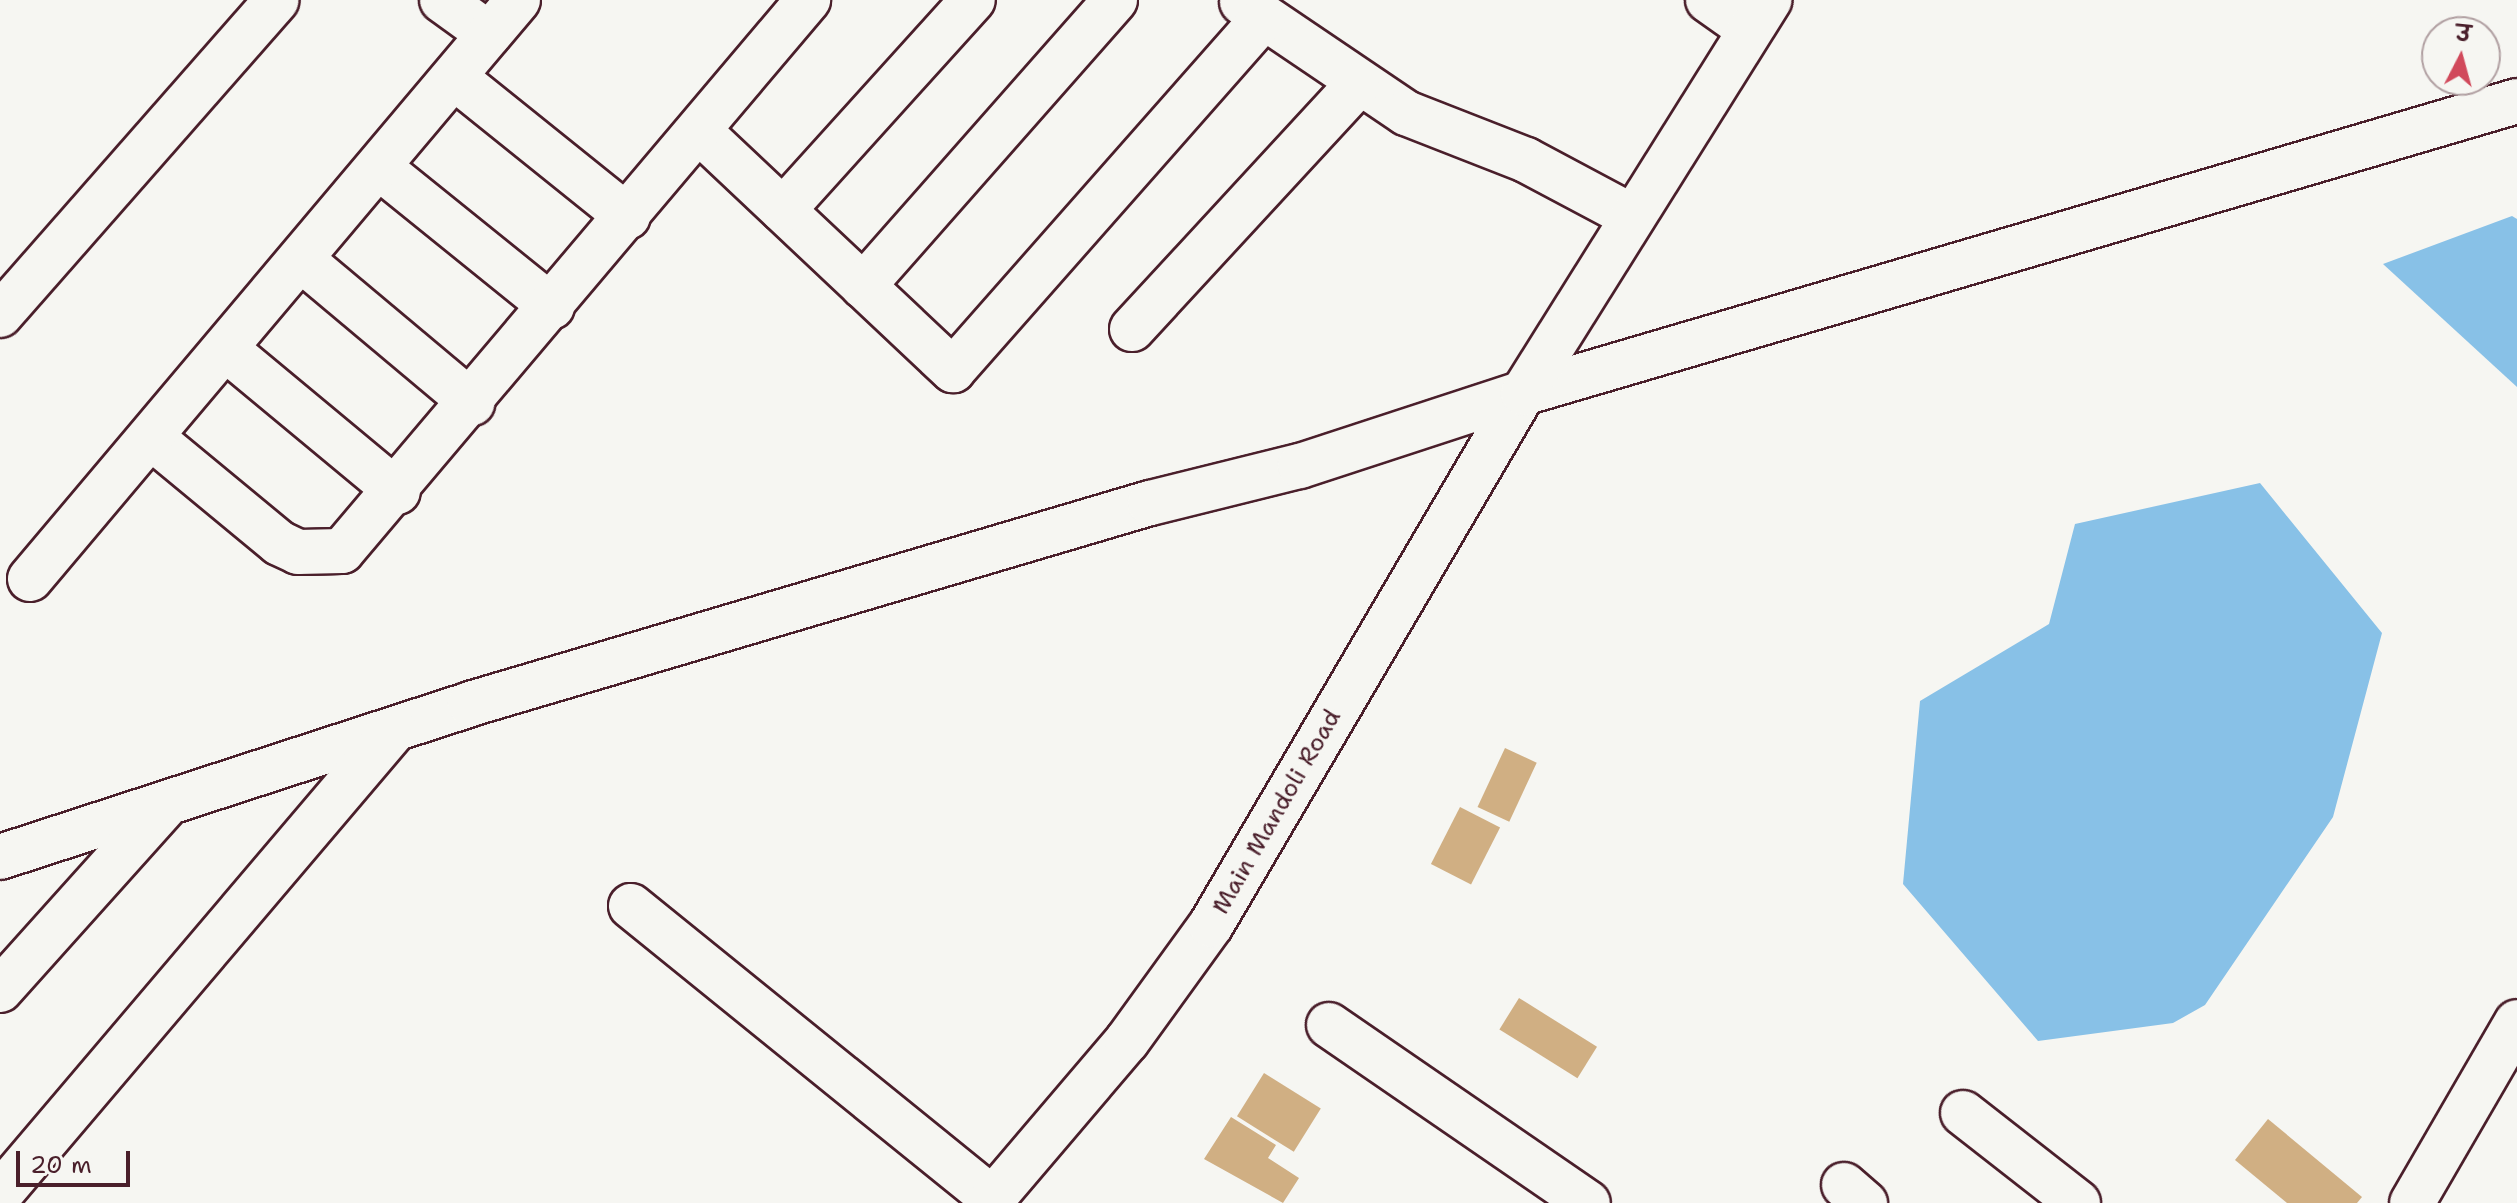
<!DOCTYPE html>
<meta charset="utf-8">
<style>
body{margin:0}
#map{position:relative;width:2517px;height:1203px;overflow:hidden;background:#f6f6f2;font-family:"Shantell Sans","Playpen Sans Deva",sans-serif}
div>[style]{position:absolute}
.water>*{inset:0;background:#88c1e7}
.building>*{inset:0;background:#d0af83;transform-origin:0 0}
.roads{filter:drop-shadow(2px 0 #4a1f2b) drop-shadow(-2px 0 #4a1f2b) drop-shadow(0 2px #4a1f2b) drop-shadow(0 -2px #4a1f2b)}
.street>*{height:44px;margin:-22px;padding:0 22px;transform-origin:22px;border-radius:22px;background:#f6f6f2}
.secondary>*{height:44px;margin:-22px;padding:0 22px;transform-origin:22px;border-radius:22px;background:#f6f6f2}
span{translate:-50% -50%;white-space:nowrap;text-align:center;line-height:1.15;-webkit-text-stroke:8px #f6f6f2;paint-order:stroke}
.street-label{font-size:24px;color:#4a1f2b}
.north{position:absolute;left:2421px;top:16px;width:80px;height:80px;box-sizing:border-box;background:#f6f6f2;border:2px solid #b1a0a2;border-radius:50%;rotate:6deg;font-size:22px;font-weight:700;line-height:32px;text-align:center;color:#4a1f2b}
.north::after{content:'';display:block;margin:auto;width:28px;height:36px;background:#d1495b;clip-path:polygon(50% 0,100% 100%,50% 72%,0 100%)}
.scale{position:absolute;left:16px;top:1151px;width:114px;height:36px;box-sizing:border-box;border:4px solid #4a1f2b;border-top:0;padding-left:10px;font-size:24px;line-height:28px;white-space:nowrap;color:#4a1f2b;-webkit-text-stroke:6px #f6f6f2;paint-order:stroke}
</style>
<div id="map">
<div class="water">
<i style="clip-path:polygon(2512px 216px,2517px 219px,2517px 387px,2383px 264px)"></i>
<i style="clip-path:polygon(2260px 483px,2382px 633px,2333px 817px,2205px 1005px,2173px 1023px,2038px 1041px,1903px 884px,1920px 701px,2049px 624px,2075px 524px)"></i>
</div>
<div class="building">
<i style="left:1505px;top:748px;width:35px;height:65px;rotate:25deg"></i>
<i style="left:1460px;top:807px;width:45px;height:64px;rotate:27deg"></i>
<i style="left:1519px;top:998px;width:92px;height:37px;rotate:32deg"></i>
<i style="left:1264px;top:1073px;width:67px;height:51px;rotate:32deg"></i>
<i style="clip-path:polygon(1231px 1117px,1276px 1145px,1268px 1158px,1299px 1178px,1283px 1203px,1204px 1159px)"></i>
<i style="clip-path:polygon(2268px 1119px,2362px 1197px,2357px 1203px,2287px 1203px,2235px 1160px)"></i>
</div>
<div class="roads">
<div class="street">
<i style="left:442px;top:0;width:58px;rotate:35.9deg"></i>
<i style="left:1708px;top:0;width:50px;rotate:35.3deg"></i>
<i style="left:1242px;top:2px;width:198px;rotate:34.1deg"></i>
<i style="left:1406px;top:113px;width:129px;rotate:21.4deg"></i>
<i style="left:1526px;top:160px;width:121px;rotate:28deg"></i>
<i style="left:454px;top:77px;width:223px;rotate:38.8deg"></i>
<i style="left:699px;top:131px;width:349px;rotate:43.3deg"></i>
<i style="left:953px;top:370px;width:468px;rotate:-48.6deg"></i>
<i style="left:380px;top:168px;width:221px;rotate:38.9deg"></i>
<i style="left:783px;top:210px;width:283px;rotate:-47.9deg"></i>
<i style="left:303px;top:261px;width:221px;rotate:40deg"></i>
<i style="left:863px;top:286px;width:381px;rotate:-48.6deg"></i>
<i style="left:0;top:315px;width:419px;rotate:-48.7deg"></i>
<i style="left:1132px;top:329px;width:332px;rotate:-47.3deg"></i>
<i style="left:227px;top:350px;width:222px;rotate:39.7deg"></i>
<i style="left:151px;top:437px;width:166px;rotate:39.6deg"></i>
<i style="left:279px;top:543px;width:21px;rotate:25deg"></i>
<i style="left:298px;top:552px;width:44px;rotate:-1.3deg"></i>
<i style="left:342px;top:551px;width:722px;rotate:-49.78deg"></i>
<i style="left:30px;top:579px;width:757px;rotate:-49.87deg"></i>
<i style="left:0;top:857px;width:494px;rotate:-18deg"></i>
<i style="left:470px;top:704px;width:709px;rotate:-16.47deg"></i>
<i style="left:1150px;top:503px;width:154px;rotate:-13.9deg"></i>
<i style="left:1300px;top:466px;width:235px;rotate:-18.1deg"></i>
<i style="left:631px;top:906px;width:466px;rotate:39deg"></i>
<i style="left:0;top:990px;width:246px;rotate:-48.1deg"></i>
<i style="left:1329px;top:1025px;width:314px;rotate:34.5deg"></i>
<i style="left:1963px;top:1113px;width:146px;rotate:38deg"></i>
<i style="left:1844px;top:1185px;width:28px;rotate:41deg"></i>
<i style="left:0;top:1194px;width:609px;rotate:-49.66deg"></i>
<i style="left:2412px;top:1203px;width:209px;rotate:-59.9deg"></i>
</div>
<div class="secondary">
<i style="left:1523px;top:393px;width:1036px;rotate:-16.37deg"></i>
<i style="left:989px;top:1203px;width:213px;rotate:-49.6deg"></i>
<i style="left:1127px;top:1041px;width:143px;rotate:-54.1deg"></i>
<i style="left:1211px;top:925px;width:617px;rotate:-59.61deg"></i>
<i style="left:1523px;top:393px;width:464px;rotate:-57.9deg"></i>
</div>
</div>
<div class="street-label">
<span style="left:1277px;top:812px;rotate:-60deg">Main Mandoli Road</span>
</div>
<div class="north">उ</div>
<div class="scale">20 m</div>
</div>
